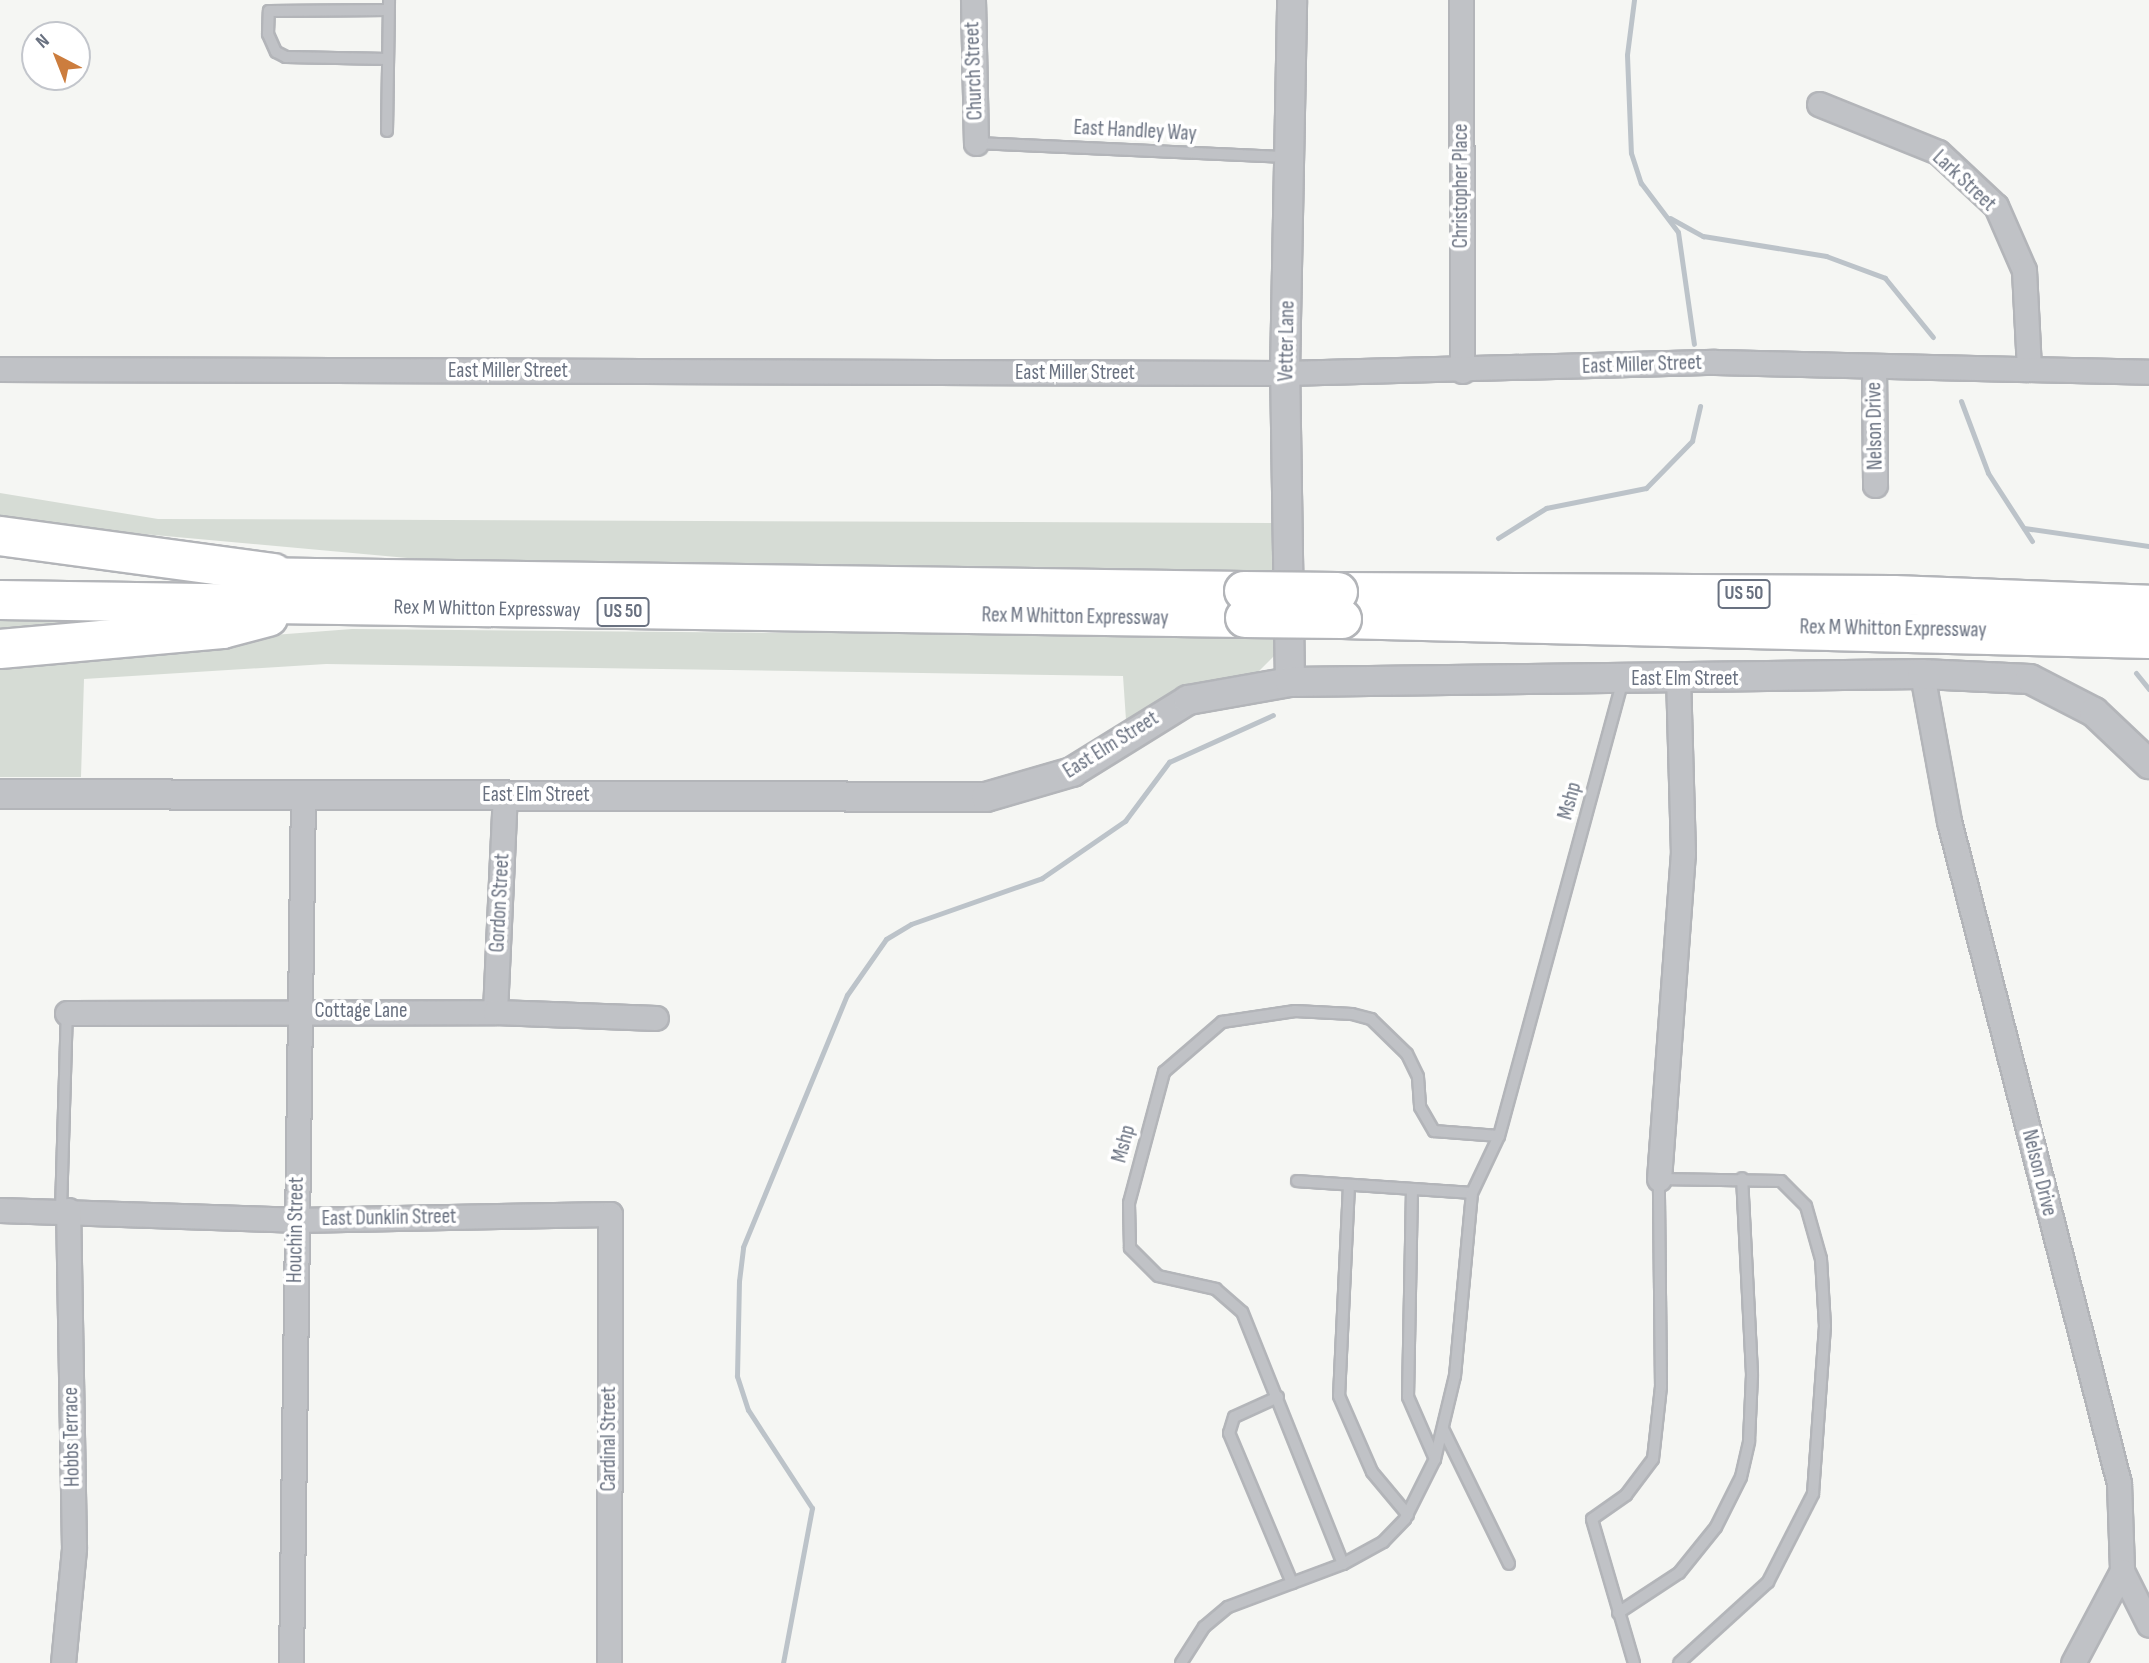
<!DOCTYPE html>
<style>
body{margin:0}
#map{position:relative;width:2149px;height:1663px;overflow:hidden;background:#f5f6f3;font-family:"Sofia Sans Condensed",sans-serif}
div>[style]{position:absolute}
.green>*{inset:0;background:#d6dcd5}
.stream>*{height:5px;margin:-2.5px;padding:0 2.5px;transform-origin:2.5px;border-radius:2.5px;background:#bcc3c9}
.roads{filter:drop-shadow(2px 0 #b3b5b9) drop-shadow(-2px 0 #b3b5b9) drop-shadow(0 2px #b3b5b9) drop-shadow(0 -2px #b3b5b9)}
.service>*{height:10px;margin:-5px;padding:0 5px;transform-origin:5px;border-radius:5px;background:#c0c2c6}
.minor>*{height:23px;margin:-11.5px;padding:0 11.5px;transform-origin:11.5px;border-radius:11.5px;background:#c0c2c6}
.tertiary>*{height:28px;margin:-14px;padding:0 14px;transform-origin:14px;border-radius:14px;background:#c0c2c6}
.motorway>*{height:38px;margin:-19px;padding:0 19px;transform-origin:19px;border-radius:19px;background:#fff}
.bridges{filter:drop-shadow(2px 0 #b3b5b9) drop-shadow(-2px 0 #b3b5b9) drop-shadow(0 2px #b3b5b9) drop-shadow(0 -2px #b3b5b9)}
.motorway-bridge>*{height:38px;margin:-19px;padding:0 19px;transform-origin:19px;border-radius:19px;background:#fff}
span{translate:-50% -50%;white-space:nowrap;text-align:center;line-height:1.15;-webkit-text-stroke:7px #fff;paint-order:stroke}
.shield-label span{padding:2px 5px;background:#fff;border:2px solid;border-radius:5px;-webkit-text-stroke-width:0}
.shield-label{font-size:19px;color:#697180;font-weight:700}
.street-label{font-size:21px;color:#697180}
.north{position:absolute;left:21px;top:21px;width:70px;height:70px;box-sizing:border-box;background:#fff;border:2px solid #c3c6cc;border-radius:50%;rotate:318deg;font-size:19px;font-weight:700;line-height:28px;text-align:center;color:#697180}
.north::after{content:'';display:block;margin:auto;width:24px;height:32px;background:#cc7d3e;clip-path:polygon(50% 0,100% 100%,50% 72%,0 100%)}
</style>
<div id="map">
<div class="green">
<i style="clip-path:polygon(0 493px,158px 519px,1277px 523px,1276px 576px,473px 564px,0 521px)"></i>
<i style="clip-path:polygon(0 615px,160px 616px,0 639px)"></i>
<i style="clip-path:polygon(928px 628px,1276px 632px,1275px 655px,1257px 673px,1188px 684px,1126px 720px,1123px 676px,326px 664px,84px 679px,81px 777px,0 777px,0 656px,352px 629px,788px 633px)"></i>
</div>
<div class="stream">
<i style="left:1634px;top:0;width:55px;rotate:97.3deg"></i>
<i style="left:1627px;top:55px;width:98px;rotate:87.7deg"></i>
<i style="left:1631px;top:153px;width:32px;rotate:72deg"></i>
<i style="left:1641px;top:183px;width:61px;rotate:52.9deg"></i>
<i style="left:1678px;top:232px;width:113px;rotate:81.9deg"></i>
<i style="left:1670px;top:218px;width:38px;rotate:29deg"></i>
<i style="left:1703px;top:236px;width:125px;rotate:9.2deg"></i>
<i style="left:1826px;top:256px;width:63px;rotate:20.4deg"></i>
<i style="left:1885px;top:278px;width:76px;rotate:50.9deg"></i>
<i style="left:1961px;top:401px;width:77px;rotate:69.4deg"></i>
<i style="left:1988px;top:473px;width:81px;rotate:57.1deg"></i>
<i style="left:2024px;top:528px;width:126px;rotate:8.2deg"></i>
<i style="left:1498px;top:538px;width:57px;rotate:-32deg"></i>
<i style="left:1546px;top:508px;width:102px;rotate:-11.3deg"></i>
<i style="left:1646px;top:488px;width:66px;rotate:-45.6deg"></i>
<i style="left:1692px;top:441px;width:36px;rotate:-77deg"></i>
<i style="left:2136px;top:673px;width:21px;rotate:51deg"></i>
<i style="left:783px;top:1663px;width:158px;rotate:-79.4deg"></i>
<i style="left:812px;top:1508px;width:117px;rotate:-123.1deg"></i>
<i style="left:748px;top:1410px;width:36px;rotate:-108deg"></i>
<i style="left:737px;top:1376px;width:95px;rotate:-88.8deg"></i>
<i style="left:739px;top:1281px;width:34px;rotate:-83deg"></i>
<i style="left:743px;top:1247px;width:273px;rotate:-67.6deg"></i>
<i style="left:847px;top:995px;width:68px;rotate:-55.1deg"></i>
<i style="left:886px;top:939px;width:29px;rotate:-31deg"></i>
<i style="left:911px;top:924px;width:139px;rotate:-19.3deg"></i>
<i style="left:1042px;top:878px;width:101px;rotate:-34.5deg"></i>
<i style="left:1125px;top:821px;width:74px;rotate:-53.3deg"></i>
<i style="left:1169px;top:762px;width:114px;rotate:-24.3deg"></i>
</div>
<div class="roads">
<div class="service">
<i style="left:388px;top:59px;width:102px;rotate:-178.9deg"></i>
<i style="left:286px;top:57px;width:11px;rotate:-153deg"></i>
<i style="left:276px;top:52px;width:20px;rotate:-114deg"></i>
<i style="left:268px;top:34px;width:23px;rotate:-88deg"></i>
<i style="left:269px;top:11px;width:119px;rotate:-0.5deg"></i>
<i style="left:387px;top:131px;width:131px;rotate:-89.1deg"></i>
<i style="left:976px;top:143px;width:312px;rotate:2.6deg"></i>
<i style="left:1297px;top:1181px;width:175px;rotate:3.9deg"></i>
<i style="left:1349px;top:1185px;width:211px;rotate:92.7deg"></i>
<i style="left:1339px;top:1396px;width:83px;rotate:66.5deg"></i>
<i style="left:1372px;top:1472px;width:56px;rotate:50.1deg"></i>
<i style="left:1412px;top:1189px;width:208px;rotate:91.1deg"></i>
<i style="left:1408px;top:1397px;width:68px;rotate:66.5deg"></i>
<i style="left:61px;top:1210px;width:197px;rotate:-88.3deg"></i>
<i style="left:1278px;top:1397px;width:48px;rotate:155.6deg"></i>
<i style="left:1234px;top:1417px;width:17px;rotate:107deg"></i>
<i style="left:1229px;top:1433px;width:163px;rotate:67.2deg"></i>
<i style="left:1443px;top:1429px;width:150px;rotate:63.9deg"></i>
<i style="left:1343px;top:1564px;width:46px;rotate:-28.8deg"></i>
<i style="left:1383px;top:1542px;width:32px;rotate:-46deg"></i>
<i style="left:1405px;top:1519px;width:67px;rotate:-63.4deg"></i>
<i style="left:1435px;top:1459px;width:85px;rotate:-76.5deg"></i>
<i style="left:1455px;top:1376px;width:184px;rotate:-84.7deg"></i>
<i style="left:1472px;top:1193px;width:63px;rotate:-64.7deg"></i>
<i style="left:1499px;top:1136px;width:473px;rotate:-74.8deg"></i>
<i style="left:1618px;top:1613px;width:73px;rotate:-33.3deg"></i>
<i style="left:1679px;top:1573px;width:59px;rotate:-51.2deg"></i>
<i style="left:1716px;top:1527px;width:56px;rotate:-63.4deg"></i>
<i style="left:1741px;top:1477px;width:37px;rotate:-77deg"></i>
<i style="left:1749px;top:1441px;width:67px;rotate:-87.4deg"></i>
<i style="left:1752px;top:1374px;width:196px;rotate:-92.9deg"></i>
<i style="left:1181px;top:1663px;width:43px;rotate:-57.4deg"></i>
<i style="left:1204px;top:1627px;width:31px;rotate:-40deg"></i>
<i style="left:1228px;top:1607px;width:123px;rotate:-20.5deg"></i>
<i style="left:1343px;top:1564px;width:271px;rotate:-111.8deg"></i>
<i style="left:1242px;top:1312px;width:35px;rotate:-139deg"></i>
<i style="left:1216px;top:1289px;width:59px;rotate:-167.4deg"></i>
<i style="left:1158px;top:1276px;width:40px;rotate:-135deg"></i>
<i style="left:1130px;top:1248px;width:45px;rotate:-91.3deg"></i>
<i style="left:1129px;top:1203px;width:136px;rotate:-75deg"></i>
<i style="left:1164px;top:1072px;width:77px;rotate:-40.8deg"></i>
<i style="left:1222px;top:1022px;width:74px;rotate:-8.6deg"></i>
<i style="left:1295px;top:1011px;width:57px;rotate:3deg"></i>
<i style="left:1352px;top:1014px;width:20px;rotate:15deg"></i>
<i style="left:1371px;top:1019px;width:50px;rotate:44.2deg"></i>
<i style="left:1407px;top:1054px;width:25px;rotate:64deg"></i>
<i style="left:1418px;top:1077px;width:30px;rotate:86deg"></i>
<i style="left:1420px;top:1107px;width:28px;rotate:60deg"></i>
<i style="left:1434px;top:1131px;width:65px;rotate:4.4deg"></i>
<i style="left:1634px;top:1663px;width:150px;rotate:-106.3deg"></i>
<i style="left:1592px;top:1519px;width:42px;rotate:-35.2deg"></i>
<i style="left:1626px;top:1495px;width:45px;rotate:-53.1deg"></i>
<i style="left:1653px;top:1459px;width:72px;rotate:-83.7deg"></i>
<i style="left:1661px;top:1387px;width:208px;rotate:-90.6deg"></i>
<i style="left:1659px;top:1179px;width:122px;rotate:0.9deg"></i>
<i style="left:1781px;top:1181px;width:35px;rotate:45deg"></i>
<i style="left:1806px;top:1206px;width:55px;rotate:74.2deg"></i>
<i style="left:1821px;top:1259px;width:67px;rotate:86.6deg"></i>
<i style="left:1825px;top:1326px;width:168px;rotate:94.1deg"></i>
<i style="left:1813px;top:1494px;width:99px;rotate:117.1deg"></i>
<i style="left:1768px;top:1582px;width:120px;rotate:137.7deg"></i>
</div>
<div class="minor">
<i style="left:973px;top:0;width:143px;rotate:88.8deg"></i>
<i style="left:1461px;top:0;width:371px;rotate:89.8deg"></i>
<i style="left:1819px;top:104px;width:128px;rotate:22deg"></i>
<i style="left:1938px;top:152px;width:79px;rotate:43deg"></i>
<i style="left:1996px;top:206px;width:70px;rotate:66.4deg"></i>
<i style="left:2024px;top:270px;width:99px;rotate:87.1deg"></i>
<i style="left:1874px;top:366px;width:119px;rotate:89.5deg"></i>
<i style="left:0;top:369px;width:1285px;rotate:0.18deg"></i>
<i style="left:1285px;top:373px;width:430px;rotate:-1.5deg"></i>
<i style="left:1715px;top:362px;width:434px;rotate:1.3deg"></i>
<i style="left:1922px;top:674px;width:149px;rotate:79.6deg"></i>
<i style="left:1949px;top:821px;width:683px;rotate:75.6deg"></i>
<i style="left:2119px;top:1483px;width:88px;rotate:88deg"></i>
<i style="left:2122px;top:1571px;width:104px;rotate:118deg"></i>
<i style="left:495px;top:1012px;width:218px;rotate:-87.4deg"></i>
<i style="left:67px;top:1013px;width:428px;rotate:-0.1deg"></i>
<i style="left:495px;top:1012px;width:161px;rotate:2.1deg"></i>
<i style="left:1659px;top:1179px;width:326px;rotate:-85.8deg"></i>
<i style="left:1683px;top:854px;width:174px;rotate:-91.6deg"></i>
<i style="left:0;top:1210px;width:295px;rotate:1.9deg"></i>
<i style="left:295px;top:1220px;width:315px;rotate:-1.1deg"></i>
<i style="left:610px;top:1214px;width:449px;rotate:90.1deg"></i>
<i style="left:2122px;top:1571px;width:60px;rotate:63.4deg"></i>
<i style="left:63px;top:1663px;width:116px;rotate:-84.5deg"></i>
<i style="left:74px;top:1548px;width:338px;rotate:-91deg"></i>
<i style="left:291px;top:1663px;width:867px;rotate:-89.21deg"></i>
</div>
<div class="tertiary">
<i style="left:1290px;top:682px;width:309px;rotate:-90.9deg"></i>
<i style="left:1285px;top:373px;width:373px;rotate:-88.9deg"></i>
<i style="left:0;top:794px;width:986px;rotate:0.17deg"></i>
<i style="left:986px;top:797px;width:90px;rotate:-16.2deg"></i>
<i style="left:1072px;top:772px;width:137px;rotate:-31.8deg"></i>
<i style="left:1188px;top:700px;width:104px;rotate:-10deg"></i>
<i style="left:1290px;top:682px;width:632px;rotate:-0.73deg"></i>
<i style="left:1922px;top:674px;width:108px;rotate:2.7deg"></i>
<i style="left:2030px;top:679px;width:72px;rotate:27.3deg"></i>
<i style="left:2094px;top:712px;width:76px;rotate:43.4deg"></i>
</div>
<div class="motorway">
<i style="left:0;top:536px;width:276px;rotate:7.7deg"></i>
<i style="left:245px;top:577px;width:999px;rotate:0.8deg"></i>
<i style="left:1338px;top:592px;width:556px;rotate:0.31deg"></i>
<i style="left:1894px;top:595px;width:255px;rotate:2.2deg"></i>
<i style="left:0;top:600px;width:1245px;rotate:0.83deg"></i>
<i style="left:1342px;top:619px;width:807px;rotate:1.42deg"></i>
<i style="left:0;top:649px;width:223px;rotate:-5.1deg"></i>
<i style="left:222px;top:629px;width:48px;rotate:-14.6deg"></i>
</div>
</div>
<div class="bridges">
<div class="motorway-bridge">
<i style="left:1244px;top:591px;width:94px;rotate:0.6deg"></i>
<i style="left:1245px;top:618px;width:97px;rotate:0.6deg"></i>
</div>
</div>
<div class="shield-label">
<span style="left:1744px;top:594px">US 50</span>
<span style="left:623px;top:612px">US 50</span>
</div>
<div class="street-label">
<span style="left:974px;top:71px;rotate:-92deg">Church Street</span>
<span style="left:1135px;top:131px;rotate:3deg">East Handley Way</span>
<span style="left:1964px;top:181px;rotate:43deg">Lark Street</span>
<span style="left:1461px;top:186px;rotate:-90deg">Christopher Place</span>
<span style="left:1287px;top:341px;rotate:-89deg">Vetter Lane</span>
<span style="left:1642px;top:365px;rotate:-2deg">East Miller Street</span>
<span style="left:508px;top:371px">East Miller Street</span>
<span style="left:1075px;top:373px">East Miller Street</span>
<span style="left:1875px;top:426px;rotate:-91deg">Nelson Drive</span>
<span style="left:487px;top:609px;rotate:1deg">Rex M Whitton Expressway</span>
<span style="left:1075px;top:617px;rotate:1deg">Rex M Whitton Expressway</span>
<span style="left:1893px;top:629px;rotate:1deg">Rex M Whitton Expressway</span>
<span style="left:1685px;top:679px">East Elm Street</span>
<span style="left:1111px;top:745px;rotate:-32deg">East Elm Street</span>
<span style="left:536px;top:795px">East Elm Street</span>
<span style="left:1570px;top:801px;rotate:-75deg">Mshp</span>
<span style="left:500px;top:903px;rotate:-87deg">Gordon Street</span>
<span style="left:361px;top:1011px">Cottage Lane</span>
<span style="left:1124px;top:1144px;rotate:-75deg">Mshp</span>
<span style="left:2039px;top:1173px;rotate:76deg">Nelson Drive</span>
<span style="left:389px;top:1218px;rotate:-1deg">East Dunklin Street</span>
<span style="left:296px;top:1230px;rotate:-89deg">Houchin Street</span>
<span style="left:72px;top:1437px;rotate:-91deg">Hobbs Terrace</span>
<span style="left:609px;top:1439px;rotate:-90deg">Cardinal Street</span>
</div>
<div class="north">N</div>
</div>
